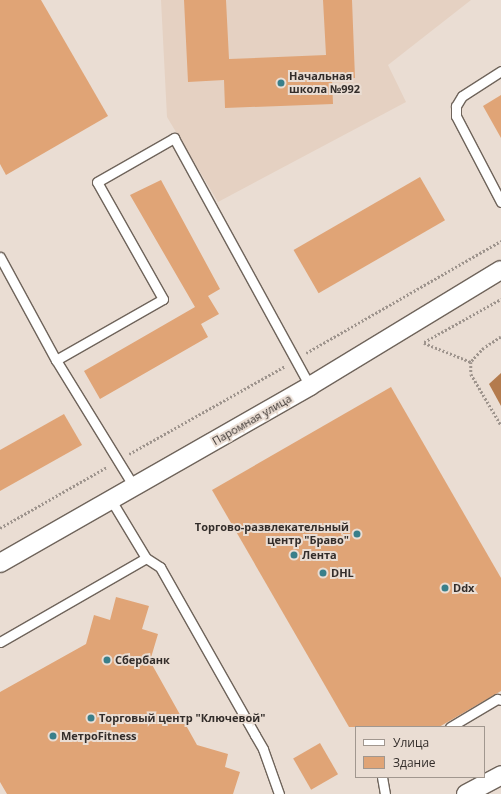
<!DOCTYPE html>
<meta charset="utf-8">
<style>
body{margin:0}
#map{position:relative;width:501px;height:794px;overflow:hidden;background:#eaddd3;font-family:"Open Sans",sans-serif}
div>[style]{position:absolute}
.built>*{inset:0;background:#e5d1c2}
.water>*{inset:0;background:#b47b4d}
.building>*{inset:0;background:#e0a476;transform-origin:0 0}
.path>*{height:2.5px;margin-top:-1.25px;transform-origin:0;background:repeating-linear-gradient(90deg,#9e948d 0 2px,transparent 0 4px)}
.roads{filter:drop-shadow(1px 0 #6f645b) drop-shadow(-1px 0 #6f645b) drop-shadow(0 1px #6f645b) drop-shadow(0 -1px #6f645b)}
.lane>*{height:9px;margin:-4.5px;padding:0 4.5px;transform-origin:4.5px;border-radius:4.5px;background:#fff}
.street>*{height:18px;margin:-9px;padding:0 9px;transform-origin:9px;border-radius:9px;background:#fff}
.dots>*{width:11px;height:11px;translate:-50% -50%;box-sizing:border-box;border:2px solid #eaddd3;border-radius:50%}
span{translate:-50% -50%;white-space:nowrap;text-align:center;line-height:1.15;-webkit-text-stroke:4px #eaddd3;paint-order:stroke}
.poi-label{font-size:11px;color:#332d2a;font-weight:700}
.left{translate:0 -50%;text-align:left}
.right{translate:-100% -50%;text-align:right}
.street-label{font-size:11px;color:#332d2a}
.legend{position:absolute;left:355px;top:726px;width:130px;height:52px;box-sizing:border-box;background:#eaddd3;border:1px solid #a1978f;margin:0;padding:5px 7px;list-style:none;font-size:12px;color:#332d2a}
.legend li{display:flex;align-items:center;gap:8px;height:20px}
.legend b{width:20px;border:1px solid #a1978f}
</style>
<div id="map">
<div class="built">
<i style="clip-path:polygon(161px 0,471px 0,388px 65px,406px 102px,218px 202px,167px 117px)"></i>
</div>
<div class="water">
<i style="clip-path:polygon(501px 373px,501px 406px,489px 384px)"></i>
</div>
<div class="building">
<i style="clip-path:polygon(0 0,41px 0,108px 116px,6px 175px,0 164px)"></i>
<i style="clip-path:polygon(184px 0,226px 0,229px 59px,326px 55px,323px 0,352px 0,355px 78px,332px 79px,333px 104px,225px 108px,224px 80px,188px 82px)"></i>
<i style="clip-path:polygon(501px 95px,501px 138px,483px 106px)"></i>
<i style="left:420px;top:177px;width:50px;height:146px;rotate:60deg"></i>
<i style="clip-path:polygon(161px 180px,220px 289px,208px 296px,219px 314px,201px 324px,208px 337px,100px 399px,84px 371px,195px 307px,130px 195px)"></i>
<i style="clip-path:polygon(391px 387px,501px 578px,501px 691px,439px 727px,349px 727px,212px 490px)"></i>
<i style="clip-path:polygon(64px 414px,82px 445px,0 491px,0 450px)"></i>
<i style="clip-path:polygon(116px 597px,149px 606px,142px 629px,158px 634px,150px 661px,197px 745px,228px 754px,225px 767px,240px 772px,233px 794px,7px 794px,0 782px,0 692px,86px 644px,94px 615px,110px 620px)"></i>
<i style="left:320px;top:743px;width:36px;height:31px;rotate:60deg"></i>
</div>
<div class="path">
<i style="left:501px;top:337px;width:20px;rotate:147deg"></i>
<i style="left:484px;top:348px;width:19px;rotate:133deg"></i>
<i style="left:471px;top:362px;width:12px;rotate:90deg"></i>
<i style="left:471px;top:374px;width:59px;rotate:59.5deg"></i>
<i style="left:424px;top:342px;width:88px;rotate:-29.2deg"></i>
<i style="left:424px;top:343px;width:51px;rotate:22deg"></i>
<i style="left:306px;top:353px;width:225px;rotate:-29.9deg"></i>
<i style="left:129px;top:454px;width:179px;rotate:-29.4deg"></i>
<i style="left:0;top:528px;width:123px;rotate:-29.7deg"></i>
</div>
<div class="roads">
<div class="lane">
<i style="left:501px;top:71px;width:46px;rotate:147.3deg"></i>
<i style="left:462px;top:96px;width:12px;rotate:121deg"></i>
<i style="left:456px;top:106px;width:10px;rotate:90deg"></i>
<i style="left:456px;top:116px;width:97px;rotate:62.4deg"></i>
<i style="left:0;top:257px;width:117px;rotate:61.5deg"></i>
<i style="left:56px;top:360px;width:149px;rotate:58.4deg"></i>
<i style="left:56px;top:360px;width:123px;rotate:-29.7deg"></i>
<i style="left:163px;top:299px;width:134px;rotate:-119.4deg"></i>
<i style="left:97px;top:182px;width:89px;rotate:-29.7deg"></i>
<i style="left:174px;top:138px;width:283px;rotate:61.3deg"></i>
<i style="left:111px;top:500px;width:68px;rotate:58.9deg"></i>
<i style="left:0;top:642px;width:168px;rotate:-29.9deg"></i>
<i style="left:146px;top:558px;width:17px;rotate:33deg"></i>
<i style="left:160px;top:567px;width:193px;rotate:60.5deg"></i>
<i style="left:255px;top:735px;width:16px;rotate:60deg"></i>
<i style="left:263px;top:749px;width:48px;rotate:70.4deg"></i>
<i style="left:450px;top:727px;width:55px;rotate:-30.8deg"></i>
<i style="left:497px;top:699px;width:4px;rotate:14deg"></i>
<i style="left:382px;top:777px;width:17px;rotate:80deg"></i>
</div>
<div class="street">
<i style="left:0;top:563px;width:357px;rotate:-29.7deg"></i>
<i style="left:310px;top:386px;width:223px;rotate:-31.3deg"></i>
<i style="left:466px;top:794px;width:40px;rotate:-28deg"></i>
</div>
</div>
<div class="dots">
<i style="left:281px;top:83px;background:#397f8a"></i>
<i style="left:357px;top:534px;background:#397f8a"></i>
<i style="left:294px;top:555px;background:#397f8a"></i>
<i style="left:323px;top:573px;background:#397f8a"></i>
<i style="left:445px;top:588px;background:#397f8a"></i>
<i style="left:107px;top:660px;background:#397f8a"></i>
<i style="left:91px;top:718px;background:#397f8a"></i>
<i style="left:53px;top:736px;background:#397f8a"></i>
</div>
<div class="poi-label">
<span class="left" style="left:289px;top:83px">Начальная<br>школа №992</span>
<span class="right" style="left:349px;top:534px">Торгово-развлекательный<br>центр "Браво"</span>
<span class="left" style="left:302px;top:555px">Лента</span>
<span class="left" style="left:331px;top:573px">DHL</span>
<span class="left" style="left:453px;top:588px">Ddx</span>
<span class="left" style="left:115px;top:660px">Сбербанк</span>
<span class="left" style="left:99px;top:718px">Торговый центр "Ключевой"</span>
<span class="left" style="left:61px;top:736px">МетроFitness</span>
</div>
<div class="street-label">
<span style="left:252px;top:420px;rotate:-30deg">Паромная улица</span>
</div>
<ul class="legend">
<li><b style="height:5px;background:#fff"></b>Улица</li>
<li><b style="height:11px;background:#e0a476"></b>Здание</li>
</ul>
</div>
